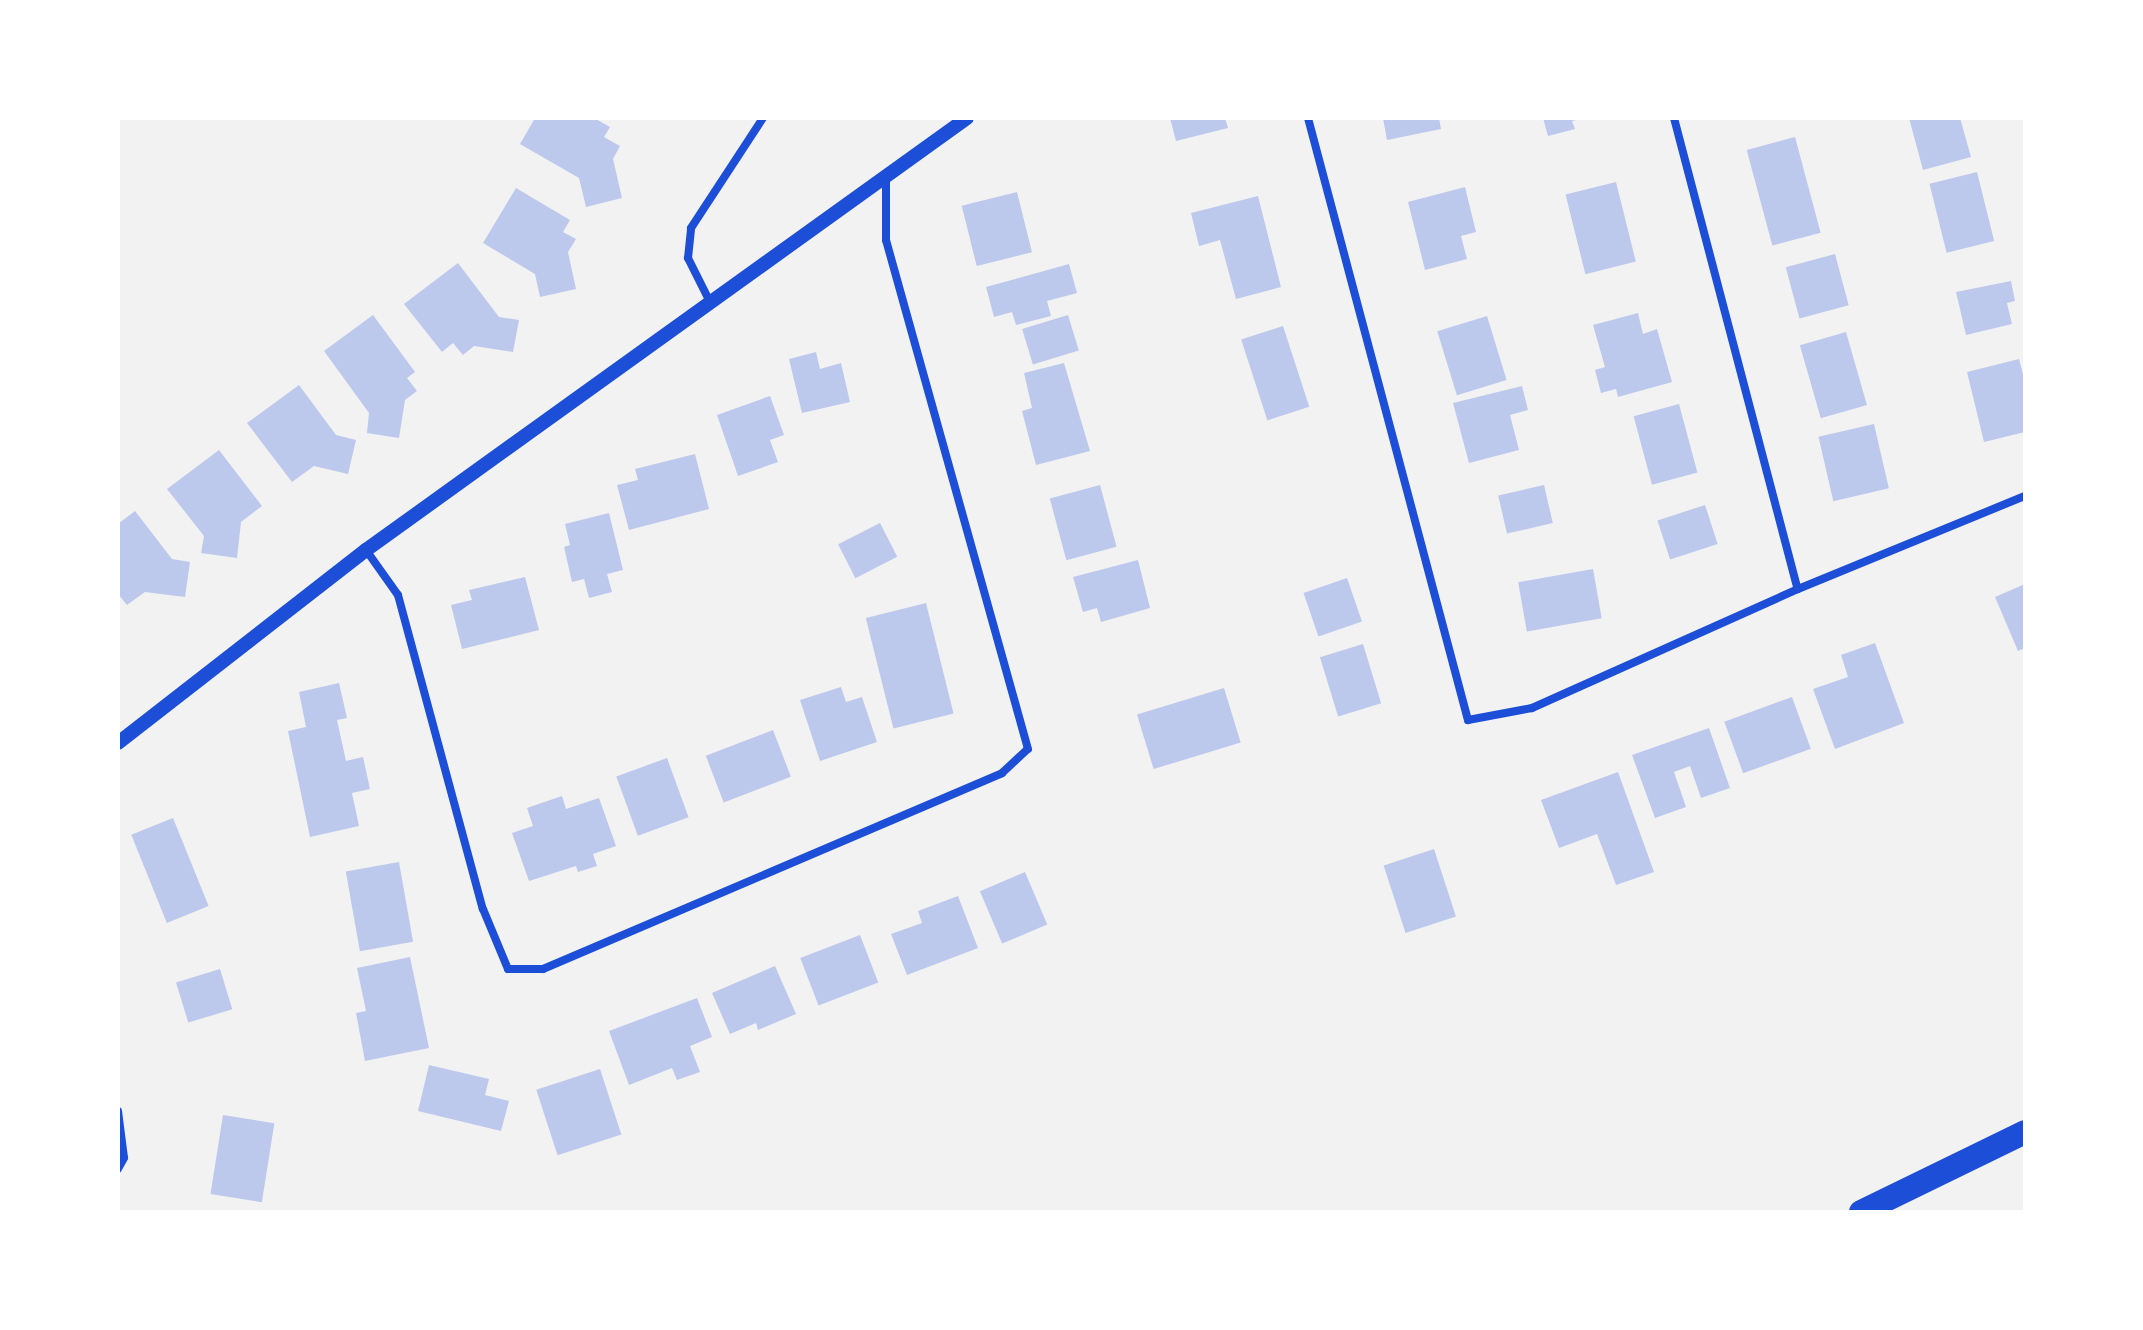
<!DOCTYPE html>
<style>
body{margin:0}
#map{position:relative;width:2143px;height:1330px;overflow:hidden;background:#f2f2f2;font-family:"Exo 2",sans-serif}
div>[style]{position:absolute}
.building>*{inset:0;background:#bdc9ec;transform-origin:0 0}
.minor>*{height:8px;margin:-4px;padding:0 4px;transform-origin:4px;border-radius:4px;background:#1d4ed8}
.tertiary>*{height:14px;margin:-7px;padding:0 7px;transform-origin:7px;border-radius:7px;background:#1d4ed8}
.motorway>*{height:24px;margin:-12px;padding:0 12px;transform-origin:12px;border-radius:12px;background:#1d4ed8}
span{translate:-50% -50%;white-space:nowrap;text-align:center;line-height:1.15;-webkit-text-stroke:7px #fff;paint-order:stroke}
.frame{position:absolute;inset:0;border:120px solid #fff;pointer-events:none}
</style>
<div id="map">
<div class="building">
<i style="clip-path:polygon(535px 118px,594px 118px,610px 127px,604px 137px,620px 146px,613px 159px,622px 198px,586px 207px,579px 178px,520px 144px)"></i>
<i style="clip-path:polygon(1170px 118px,1225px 118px,1228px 128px,1176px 141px)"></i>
<i style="clip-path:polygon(1383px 118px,1439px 118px,1441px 129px,1387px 140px)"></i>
<i style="clip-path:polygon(1543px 118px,1581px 118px,1581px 119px,1572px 121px,1575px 129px,1548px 136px)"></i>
<i style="clip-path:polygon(1909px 118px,1960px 118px,1971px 157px,1923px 170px)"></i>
<i style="left:1795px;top:137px;width:99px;height:50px;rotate:75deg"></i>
<i style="left:1977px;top:172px;width:71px;height:49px;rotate:76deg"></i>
<i style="left:1616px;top:182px;width:82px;height:52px;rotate:76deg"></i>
<i style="clip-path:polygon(1465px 187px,1476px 232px,1461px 236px,1467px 259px,1425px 270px,1408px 202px)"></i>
<i style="clip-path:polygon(516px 188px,570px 220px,563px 232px,576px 239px,568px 252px,576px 289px,540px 297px,535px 274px,483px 243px)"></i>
<i style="left:1017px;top:192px;width:62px;height:57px;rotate:76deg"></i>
<i style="clip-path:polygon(1258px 196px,1281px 287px,1236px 299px,1220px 240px,1199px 246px,1191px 213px)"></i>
<i style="left:1835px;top:254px;width:53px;height:51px;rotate:75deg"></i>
<i style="clip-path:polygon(458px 263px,499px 317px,519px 320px,513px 352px,474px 346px,463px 355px,453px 343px,442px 352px,404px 304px)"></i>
<i style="clip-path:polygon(1069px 264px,1077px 293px,1047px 301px,1051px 316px,1016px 325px,1012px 312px,994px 317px,986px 287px)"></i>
<i style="clip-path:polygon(2011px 281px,2015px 301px,2007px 303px,2012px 324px,1966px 335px,1956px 292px)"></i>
<i style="clip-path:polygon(1638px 313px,1643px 334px,1657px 329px,1672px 382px,1618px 397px,1616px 389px,1601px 393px,1595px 370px,1605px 367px,1593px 325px)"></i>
<i style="clip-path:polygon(373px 315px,415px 372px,407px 378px,417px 391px,405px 400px,399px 438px,367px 433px,369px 413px,324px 351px)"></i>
<i style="left:1068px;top:315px;width:37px;height:48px;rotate:73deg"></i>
<i style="left:1487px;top:316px;width:67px;height:52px;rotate:73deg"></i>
<i style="left:1283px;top:326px;width:85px;height:44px;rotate:72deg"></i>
<i style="left:1846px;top:332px;width:76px;height:48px;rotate:74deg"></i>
<i style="clip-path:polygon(816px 352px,820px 369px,841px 363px,850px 402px,802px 413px,789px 359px)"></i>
<i style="clip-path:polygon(2019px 359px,2025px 382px,2025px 432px,1984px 442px,1967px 372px)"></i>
<i style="clip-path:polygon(1064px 363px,1090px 451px,1036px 465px,1022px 411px,1032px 408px,1024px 373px)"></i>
<i style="clip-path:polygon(299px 385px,336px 435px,356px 440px,348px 474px,314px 466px,292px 482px,247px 423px)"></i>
<i style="clip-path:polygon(1522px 386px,1528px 410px,1510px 415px,1519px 450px,1469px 463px,1453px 403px)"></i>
<i style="clip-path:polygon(770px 396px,784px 435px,770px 440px,778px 462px,738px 476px,717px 415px)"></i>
<i style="left:1679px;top:404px;width:71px;height:47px;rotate:75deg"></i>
<i style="left:1874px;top:424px;width:66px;height:57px;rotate:77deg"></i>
<i style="clip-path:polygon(219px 450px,262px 506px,241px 522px,237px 558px,201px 553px,204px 536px,167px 489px)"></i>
<i style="clip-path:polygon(695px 454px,709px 509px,629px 530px,617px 485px,638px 480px,635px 469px)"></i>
<i style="left:1100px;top:485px;width:64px;height:52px;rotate:75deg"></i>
<i style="left:1544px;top:485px;width:39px;height:47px;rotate:77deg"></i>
<i style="left:1705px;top:505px;width:41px;height:50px;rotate:72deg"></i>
<i style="clip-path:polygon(135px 511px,172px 559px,190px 562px,185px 597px,145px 592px,127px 605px,118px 594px,118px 524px)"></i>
<i style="clip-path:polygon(609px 513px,623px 570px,607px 574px,612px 592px,589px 598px,584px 579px,572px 582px,564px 547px,570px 545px,565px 524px)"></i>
<i style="left:880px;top:523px;width:38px;height:47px;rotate:63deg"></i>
<i style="clip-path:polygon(1138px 560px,1150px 608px,1101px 622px,1097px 608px,1083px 612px,1073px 577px)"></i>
<i style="left:1593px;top:569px;width:50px;height:76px;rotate:80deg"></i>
<i style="clip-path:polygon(525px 577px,539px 630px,462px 649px,451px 605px,472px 600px,469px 590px)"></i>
<i style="left:1347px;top:578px;width:46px;height:46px;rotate:71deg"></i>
<i style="clip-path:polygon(2025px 584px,2025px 648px,2018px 651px,1995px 597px)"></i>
<i style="left:926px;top:603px;width:114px;height:62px;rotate:76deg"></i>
<i style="clip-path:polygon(1875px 643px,1904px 723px,1835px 749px,1813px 689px,1848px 677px,1841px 655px)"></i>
<i style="left:1363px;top:644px;width:62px;height:45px;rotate:73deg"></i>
<i style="clip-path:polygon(339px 683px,347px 718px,337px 720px,346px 761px,363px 757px,370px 789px,352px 793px,359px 826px,310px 837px,288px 731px,306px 727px,299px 692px)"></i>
<i style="clip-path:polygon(841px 687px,846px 702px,862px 697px,877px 742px,820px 761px,800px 700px)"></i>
<i style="left:1224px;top:688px;width:57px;height:91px;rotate:73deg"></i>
<i style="left:1792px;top:697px;width:55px;height:72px;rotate:70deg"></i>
<i style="clip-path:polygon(1709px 728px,1730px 788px,1701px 798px,1690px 766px,1674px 772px,1686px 807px,1655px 818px,1632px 755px)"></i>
<i style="left:773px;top:730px;width:50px;height:72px;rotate:69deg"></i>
<i style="left:667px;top:758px;width:63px;height:54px;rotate:70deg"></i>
<i style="clip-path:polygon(1618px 772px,1654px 872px,1616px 885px,1597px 834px,1559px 848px,1541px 800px)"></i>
<i style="clip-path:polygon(562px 796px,566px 809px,599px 798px,616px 846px,593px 854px,597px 866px,578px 872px,576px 866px,529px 881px,512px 833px,533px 826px,527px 808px)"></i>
<i style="left:173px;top:818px;width:95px;height:45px;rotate:68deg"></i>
<i style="left:1434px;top:849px;width:71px;height:53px;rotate:72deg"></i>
<i style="left:399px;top:862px;width:81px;height:54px;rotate:80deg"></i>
<i style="left:1025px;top:872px;width:57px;height:49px;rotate:67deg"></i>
<i style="clip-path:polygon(958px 896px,978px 948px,907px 975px,891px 934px,922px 923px,918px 911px)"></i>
<i style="left:860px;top:935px;width:51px;height:64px;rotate:69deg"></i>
<i style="clip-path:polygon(410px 957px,429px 1048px,365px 1061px,356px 1013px,366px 1011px,357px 968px)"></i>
<i style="clip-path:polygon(775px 966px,796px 1014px,758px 1030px,756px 1023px,730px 1034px,712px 993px)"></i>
<i style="left:220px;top:969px;width:42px;height:46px;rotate:73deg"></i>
<i style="clip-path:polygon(697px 998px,712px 1037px,690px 1046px,700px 1072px,677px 1080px,672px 1068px,629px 1085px,609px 1031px)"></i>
<i style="clip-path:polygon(429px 1065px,489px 1079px,485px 1095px,509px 1101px,501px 1131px,418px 1111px)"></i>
<i style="left:600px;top:1069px;width:69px;height:67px;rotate:72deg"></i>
<i style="left:223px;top:1115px;width:52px;height:80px;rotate:9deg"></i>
</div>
<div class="minor">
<i style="left:1308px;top:118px;width:623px;rotate:75.12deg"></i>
<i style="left:1468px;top:720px;width:65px;rotate:-10.6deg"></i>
<i style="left:1532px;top:708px;width:291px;rotate:-24.1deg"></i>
<i style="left:1798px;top:589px;width:245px;rotate:-22.3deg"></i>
<i style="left:1674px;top:118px;width:487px;rotate:75.3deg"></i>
<i style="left:709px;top:300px;width:47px;rotate:-116.6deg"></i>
<i style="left:688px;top:258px;width:30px;rotate:-84deg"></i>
<i style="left:691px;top:228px;width:131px;rotate:-56.8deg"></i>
<i style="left:366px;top:550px;width:55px;rotate:54.6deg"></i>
<i style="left:398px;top:595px;width:325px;rotate:74.9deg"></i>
<i style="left:483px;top:909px;width:65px;rotate:67.4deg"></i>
<i style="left:508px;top:969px;width:35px"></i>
<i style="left:543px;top:969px;width:499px;rotate:-23.1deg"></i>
<i style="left:1002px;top:773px;width:35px;rotate:-43deg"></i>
<i style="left:1028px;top:749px;width:528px;rotate:-105.59deg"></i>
<i style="left:886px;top:240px;width:63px;rotate:-90deg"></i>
<i style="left:118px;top:1111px;width:47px;rotate:82.7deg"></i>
<i style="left:124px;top:1158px;width:13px;rotate:119deg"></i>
</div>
<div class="tertiary">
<i style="left:118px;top:743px;width:314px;rotate:-37.9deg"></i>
<i style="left:366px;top:550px;width:740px;rotate:-35.71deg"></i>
</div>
<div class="motorway">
<i style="left:1861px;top:1212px;width:182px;rotate:-26deg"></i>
</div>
<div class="frame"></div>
</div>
